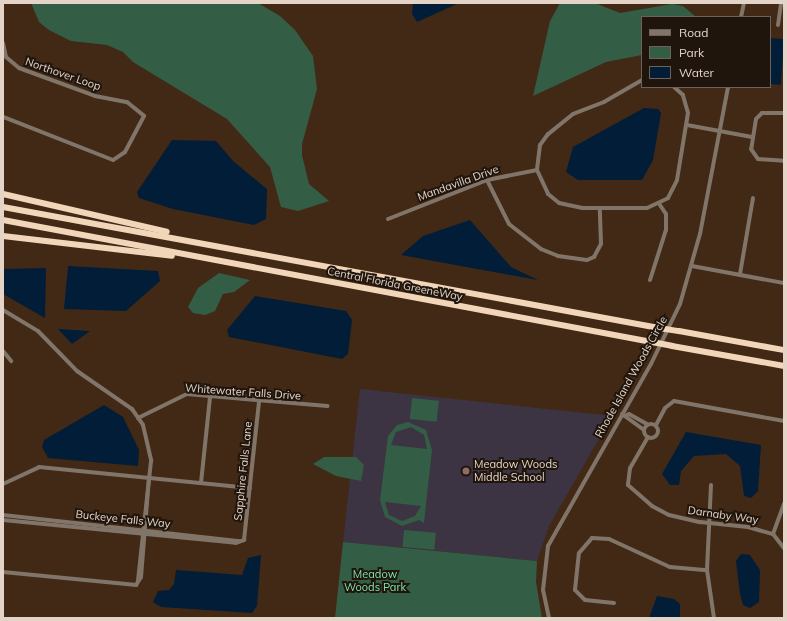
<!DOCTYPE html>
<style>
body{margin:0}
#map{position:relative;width:787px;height:621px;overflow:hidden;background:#422915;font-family:Mulish,sans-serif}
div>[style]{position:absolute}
.education>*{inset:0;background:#3c3343}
.green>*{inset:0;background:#335d45;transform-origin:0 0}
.water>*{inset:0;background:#011d37;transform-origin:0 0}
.minor>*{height:4px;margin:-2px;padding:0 2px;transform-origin:2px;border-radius:2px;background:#81756a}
.minor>.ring{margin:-2px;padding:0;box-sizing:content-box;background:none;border:4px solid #81756a;border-radius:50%}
.highway>*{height:6px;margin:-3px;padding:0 3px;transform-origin:3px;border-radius:3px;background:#f2d6ba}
.highway-bridge>*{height:6px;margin:-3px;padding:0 3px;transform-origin:3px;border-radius:3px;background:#f2d6ba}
.dots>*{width:11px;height:11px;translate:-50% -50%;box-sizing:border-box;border:2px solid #20150c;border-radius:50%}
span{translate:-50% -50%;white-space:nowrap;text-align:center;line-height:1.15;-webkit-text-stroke:4px #20150c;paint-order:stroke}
.street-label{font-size:11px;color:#e4d4c8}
.poi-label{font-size:11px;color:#e4d4c8}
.left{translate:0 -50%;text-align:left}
.park-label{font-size:11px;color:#7be8ac}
.frame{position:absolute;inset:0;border:4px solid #e4d4c8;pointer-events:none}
.legend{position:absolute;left:641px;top:16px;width:130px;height:72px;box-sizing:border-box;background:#20150c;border:1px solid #6e6157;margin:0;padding:5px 7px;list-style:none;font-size:12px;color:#e4d4c8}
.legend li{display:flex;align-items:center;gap:8px;height:20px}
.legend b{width:20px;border:1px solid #6e6157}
</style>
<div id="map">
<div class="education">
<i style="clip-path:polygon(360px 389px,612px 416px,549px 526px,537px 561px,343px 542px)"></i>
</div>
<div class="green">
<i style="clip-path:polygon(31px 3px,258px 3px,280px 16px,295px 30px,313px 56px,317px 89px,302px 144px,302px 155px,309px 184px,329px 201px,298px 211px,281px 207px,270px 167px,227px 119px,133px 62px,123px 52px,107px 45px,71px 41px,49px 30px,39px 22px)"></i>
<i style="clip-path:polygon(560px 3px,595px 3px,620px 13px,672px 4px,683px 6px,696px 17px,642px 17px,642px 55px,606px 62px,533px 96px,550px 21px)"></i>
<i style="clip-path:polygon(219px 273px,250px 280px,234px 292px,223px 294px,215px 311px,205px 315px,193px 313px,188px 307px,198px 288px)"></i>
<i style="left:412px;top:398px;width:27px;height:21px;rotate:6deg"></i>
<i style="clip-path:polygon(evenodd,408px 422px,426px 430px,432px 450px,424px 523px,419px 520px,402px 526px,385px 517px,380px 500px,388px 436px,397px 425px,408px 422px,411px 427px,424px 435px,427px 449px,391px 445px,396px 432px,411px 427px,408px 422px,385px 502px,421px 506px,415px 516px,402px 521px,389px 515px,385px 502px)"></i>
<i style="clip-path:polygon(324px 457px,356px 457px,364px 465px,361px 481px,336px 476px,313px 464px)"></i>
<i style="left:404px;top:530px;width:32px;height:17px;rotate:5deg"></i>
<i style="clip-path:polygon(343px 542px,537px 561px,536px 582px,542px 618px,335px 618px)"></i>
</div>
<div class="water">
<i style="clip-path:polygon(413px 3px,459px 3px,417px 22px,412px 14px)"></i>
<i style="left:770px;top:38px;width:14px;height:46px;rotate:4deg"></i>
<i style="clip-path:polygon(644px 108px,658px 109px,661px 113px,653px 160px,642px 180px,578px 180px,566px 172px,573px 147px)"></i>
<i style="clip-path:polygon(172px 140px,216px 141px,233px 161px,267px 189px,266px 219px,254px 225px,173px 209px,139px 198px,137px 192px)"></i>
<i style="clip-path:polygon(470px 220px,511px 267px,538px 280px,401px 255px,423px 236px)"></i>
<i style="clip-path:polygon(68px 266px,158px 271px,160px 281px,126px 311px,64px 309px)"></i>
<i style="clip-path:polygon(46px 268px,45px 318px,3px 294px,3px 269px)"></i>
<i style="clip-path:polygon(255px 296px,346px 311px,352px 320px,348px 354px,342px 359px,229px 337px,227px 330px)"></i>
<i style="clip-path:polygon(58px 329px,90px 331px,72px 344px)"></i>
<i style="clip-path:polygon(104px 405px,123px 417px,139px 450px,138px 466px,48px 458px,42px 447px,44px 440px)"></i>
<i style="clip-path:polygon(686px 432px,761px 445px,758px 491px,751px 498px,744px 496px,740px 466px,726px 454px,694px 456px,681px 471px,679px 485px,670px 485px,662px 474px)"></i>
<i style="clip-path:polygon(741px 554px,750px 555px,760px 570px,759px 602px,750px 608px,743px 605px,740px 594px,736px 561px)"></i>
<i style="clip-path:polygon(261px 555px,257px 606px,252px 613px,161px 607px,153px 602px,158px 591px,169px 590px,174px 584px,176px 570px,242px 575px,248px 558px)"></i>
<i style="clip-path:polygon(657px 596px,674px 599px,680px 604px,680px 618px,649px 618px)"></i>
</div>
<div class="minor">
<i style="left:741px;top:17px;width:14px;rotate:-78deg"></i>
<i style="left:778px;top:25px;width:22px;rotate:-82deg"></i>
<i style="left:3px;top:43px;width:14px;rotate:78deg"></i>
<i style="left:6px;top:57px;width:17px;rotate:40deg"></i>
<i style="left:19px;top:68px;width:81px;rotate:20.2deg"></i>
<i style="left:95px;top:96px;width:33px;rotate:11deg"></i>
<i style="left:127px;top:102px;width:22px;rotate:39deg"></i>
<i style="left:144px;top:116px;width:41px;rotate:117.8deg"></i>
<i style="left:125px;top:152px;width:14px;rotate:146deg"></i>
<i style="left:113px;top:160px;width:118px;rotate:-158.6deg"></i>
<i style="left:642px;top:80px;width:44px;rotate:149.9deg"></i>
<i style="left:604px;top:102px;width:33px;rotate:159deg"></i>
<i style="left:573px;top:114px;width:32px;rotate:141deg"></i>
<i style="left:548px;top:134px;width:14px;rotate:126deg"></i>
<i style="left:540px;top:145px;width:25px;rotate:97deg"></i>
<i style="left:537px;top:170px;width:26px;rotate:65deg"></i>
<i style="left:548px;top:194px;width:14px;rotate:39deg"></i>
<i style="left:559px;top:203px;width:24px;rotate:12deg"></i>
<i style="left:582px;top:208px;width:65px"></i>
<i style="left:647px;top:208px;width:23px;rotate:-25deg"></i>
<i style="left:668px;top:198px;width:20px;rotate:-63deg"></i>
<i style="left:677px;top:180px;width:68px;rotate:-80.7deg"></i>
<i style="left:688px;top:113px;width:19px;rotate:-106deg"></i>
<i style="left:683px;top:95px;width:12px;rotate:-138deg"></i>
<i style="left:784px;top:113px;width:22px;rotate:180deg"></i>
<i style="left:762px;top:113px;width:8px;rotate:135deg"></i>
<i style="left:756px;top:119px;width:30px;rotate:99deg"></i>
<i style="left:751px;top:149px;width:12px;rotate:55deg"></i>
<i style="left:758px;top:159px;width:26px;rotate:4deg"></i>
<i style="left:687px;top:125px;width:66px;rotate:10.5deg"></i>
<i style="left:487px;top:180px;width:49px;rotate:63.4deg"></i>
<i style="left:509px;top:224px;width:41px;rotate:38deg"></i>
<i style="left:541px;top:249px;width:18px;rotate:22deg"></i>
<i style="left:558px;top:256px;width:29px;rotate:8deg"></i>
<i style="left:587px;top:260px;width:8px;rotate:-23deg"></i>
<i style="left:594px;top:257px;width:15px;rotate:-62deg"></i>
<i style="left:601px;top:244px;width:36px;rotate:-92deg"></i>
<i style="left:388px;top:219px;width:106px;rotate:-21.5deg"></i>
<i style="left:487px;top:180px;width:51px;rotate:-11.3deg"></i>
<i style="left:692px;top:266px;width:94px;rotate:10.5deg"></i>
<i style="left:740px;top:274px;width:77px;rotate:-80.3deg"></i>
<i style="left:650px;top:280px;width:52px;rotate:-72.3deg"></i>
<i style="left:666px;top:230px;width:16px;rotate:-90deg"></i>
<i style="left:666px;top:214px;width:11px;rotate:-124deg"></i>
<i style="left:3px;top:310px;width:41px;rotate:31deg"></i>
<i style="left:38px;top:331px;width:56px;rotate:45.7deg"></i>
<i style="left:77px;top:371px;width:67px;rotate:34.6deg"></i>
<i style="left:132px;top:409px;width:19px;rotate:55deg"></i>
<i style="left:143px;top:425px;width:37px;rotate:77deg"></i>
<i style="left:151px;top:461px;width:121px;rotate:96.2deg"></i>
<i style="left:3px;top:351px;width:13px;rotate:51deg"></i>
<i style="left:622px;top:414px;width:27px;rotate:36deg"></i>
<i style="left:625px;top:416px;width:4px;rotate:-27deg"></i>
<i style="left:629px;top:414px;width:21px;rotate:29deg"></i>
<i style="left:138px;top:418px;width:55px;rotate:-26.1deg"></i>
<i style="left:187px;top:394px;width:141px;rotate:4.9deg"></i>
<i class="ring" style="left:644px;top:424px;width:10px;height:10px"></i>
<i style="left:656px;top:425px;width:19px;rotate:-62deg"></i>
<i style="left:665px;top:408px;width:11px;rotate:-38deg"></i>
<i style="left:674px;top:401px;width:112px;rotate:10.3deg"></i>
<i style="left:648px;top:437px;width:36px;rotate:120deg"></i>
<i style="left:630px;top:468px;width:17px;rotate:97deg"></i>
<i style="left:628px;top:485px;width:32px;rotate:41deg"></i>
<i style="left:652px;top:506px;width:19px;rotate:28deg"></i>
<i style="left:669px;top:515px;width:32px;rotate:13deg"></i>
<i style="left:700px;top:522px;width:48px;rotate:5.9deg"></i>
<i style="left:748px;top:527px;width:26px;rotate:16deg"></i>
<i style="left:773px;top:534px;width:32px;rotate:-70deg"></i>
<i style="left:201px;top:483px;width:86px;rotate:-84deg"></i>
<i style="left:3px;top:484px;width:40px;rotate:-25deg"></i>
<i style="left:39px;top:467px;width:212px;rotate:5.7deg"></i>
<i style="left:711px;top:485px;width:85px;rotate:92.7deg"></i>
<i style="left:707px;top:570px;width:49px;rotate:81.7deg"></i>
<i style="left:3px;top:515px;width:238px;rotate:6.3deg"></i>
<i style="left:3px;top:520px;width:234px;rotate:5.6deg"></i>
<i style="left:236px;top:543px;width:9px;rotate:-21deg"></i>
<i style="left:244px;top:540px;width:139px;rotate:-83.8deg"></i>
<i style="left:773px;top:534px;width:18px;rotate:52deg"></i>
<i style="left:3px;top:572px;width:134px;rotate:5.6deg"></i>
<i style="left:136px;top:585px;width:9px;rotate:-58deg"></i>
<i style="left:141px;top:577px;width:99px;rotate:-85.4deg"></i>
<i style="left:614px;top:603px;width:29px;rotate:-174deg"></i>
<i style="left:585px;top:600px;width:14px;rotate:-135deg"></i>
<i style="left:575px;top:590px;width:37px;rotate:-84deg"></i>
<i style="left:579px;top:553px;width:20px;rotate:-49deg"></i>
<i style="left:592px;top:538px;width:17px;rotate:3deg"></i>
<i style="left:609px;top:539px;width:67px;rotate:24.7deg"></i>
<i style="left:670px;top:567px;width:37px;rotate:5deg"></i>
<i style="left:549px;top:618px;width:29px;rotate:-102deg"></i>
<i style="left:543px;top:590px;width:44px;rotate:-83.5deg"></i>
<i style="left:548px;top:546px;width:209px;rotate:-60.5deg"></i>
<i style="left:651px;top:364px;width:67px;rotate:-64.2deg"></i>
<i style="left:680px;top:304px;width:73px;rotate:-74.1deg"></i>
<i style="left:700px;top:234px;width:150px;rotate:-79.2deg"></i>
</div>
<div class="highway">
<i style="left:3px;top:194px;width:168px;rotate:13deg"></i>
<i style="left:3px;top:207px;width:667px;rotate:10.45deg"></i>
<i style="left:3px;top:220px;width:660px;rotate:10.65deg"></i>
<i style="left:3px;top:236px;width:170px;rotate:6.7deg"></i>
<i style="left:679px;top:331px;width:107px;rotate:10.3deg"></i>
<i style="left:672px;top:346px;width:114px;rotate:10.1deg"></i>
</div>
<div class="highway-bridge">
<i style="left:659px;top:328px;width:20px;rotate:9deg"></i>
<i style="left:652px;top:342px;width:20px;rotate:11deg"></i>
</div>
<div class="dots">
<i style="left:466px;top:471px;background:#8d6e63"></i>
</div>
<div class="street-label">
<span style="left:63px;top:74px;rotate:19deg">Northover Loop</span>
<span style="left:458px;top:183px;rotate:-20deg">Mandavilla Drive</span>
<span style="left:395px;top:284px;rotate:11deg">Central Florida GreeneWay</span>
<span style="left:631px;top:377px;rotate:-61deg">Rhode Island Woods Circle</span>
<span style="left:243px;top:392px;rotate:4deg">Whitewater Falls Drive</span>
<span style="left:243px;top:471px;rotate:-84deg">Sapphire Falls Lane</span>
<span style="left:723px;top:515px;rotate:8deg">Darnaby Way</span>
<span style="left:123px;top:519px;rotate:6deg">Buckeye Falls Way</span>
</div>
<div class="poi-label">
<span class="left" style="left:474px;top:471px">Meadow Woods<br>Middle School</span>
</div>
<div class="park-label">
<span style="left:375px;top:581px">Meadow<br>Woods Park</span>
</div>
<div class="frame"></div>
<ul class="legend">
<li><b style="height:5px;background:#81756a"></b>Road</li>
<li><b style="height:11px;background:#335d45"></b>Park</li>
<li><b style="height:11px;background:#011d37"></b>Water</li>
</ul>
</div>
